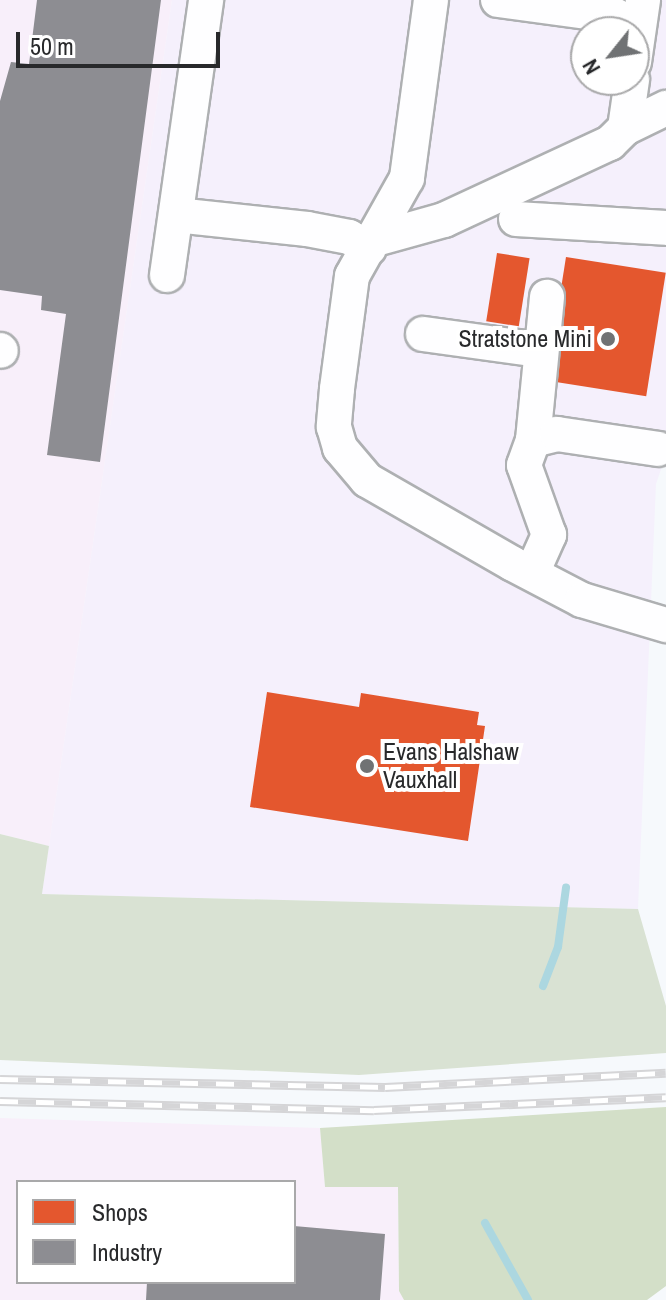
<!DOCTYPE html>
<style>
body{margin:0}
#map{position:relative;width:666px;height:1300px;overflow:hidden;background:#f6f9fc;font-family:"Archivo Narrow",sans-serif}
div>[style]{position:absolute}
.commercial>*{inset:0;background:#f5f0fc}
.industrial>*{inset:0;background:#f8effa}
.green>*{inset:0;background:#d9e2d3}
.forest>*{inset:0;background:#d3dfc8}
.shops>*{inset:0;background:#e4572e;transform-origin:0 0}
.industry>*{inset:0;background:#8d8d92}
.stream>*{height:8px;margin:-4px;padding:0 4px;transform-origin:4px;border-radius:4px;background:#acd7e0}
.roads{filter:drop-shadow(2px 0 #aeb0b2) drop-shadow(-2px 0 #aeb0b2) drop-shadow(0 2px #aeb0b2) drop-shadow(0 -2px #aeb0b2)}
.minor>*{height:34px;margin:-17px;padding:0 17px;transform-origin:17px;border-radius:17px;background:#fefeff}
.rail>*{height:9px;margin-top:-4.5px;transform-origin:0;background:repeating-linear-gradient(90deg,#fff 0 18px,#d5d5d7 0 36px);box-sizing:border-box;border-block:2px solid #d5d5d7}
.dots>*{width:22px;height:22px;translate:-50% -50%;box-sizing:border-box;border:4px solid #fff;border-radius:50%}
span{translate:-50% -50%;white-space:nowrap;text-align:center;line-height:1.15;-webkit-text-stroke:8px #fff;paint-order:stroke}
.poi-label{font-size:24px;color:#28292b}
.right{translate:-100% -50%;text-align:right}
.left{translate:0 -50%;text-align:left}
.legend{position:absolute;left:16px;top:1180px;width:280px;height:104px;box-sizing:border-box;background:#fff;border:2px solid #a9a9aa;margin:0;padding:10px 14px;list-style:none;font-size:24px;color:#28292b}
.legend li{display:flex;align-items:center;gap:16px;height:40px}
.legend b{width:40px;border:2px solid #a9a9aa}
.north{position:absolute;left:570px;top:16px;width:80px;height:80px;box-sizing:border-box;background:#fff;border:2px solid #a9a9aa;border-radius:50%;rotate:240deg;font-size:22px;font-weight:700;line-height:32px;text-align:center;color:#28292b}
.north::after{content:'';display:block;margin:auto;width:28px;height:36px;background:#707274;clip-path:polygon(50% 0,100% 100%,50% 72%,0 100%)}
.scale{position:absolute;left:16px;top:32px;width:204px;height:36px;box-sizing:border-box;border:4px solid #28292b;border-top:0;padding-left:10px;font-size:24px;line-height:28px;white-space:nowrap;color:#28292b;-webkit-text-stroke:6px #fff;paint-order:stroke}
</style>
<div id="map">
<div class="commercial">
<i style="clip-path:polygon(evenodd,172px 0,666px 0,666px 455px,656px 484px,638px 909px,42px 894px,172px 0,586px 32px,634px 32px,634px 80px,586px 80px,586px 32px)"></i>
</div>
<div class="industrial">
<i style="clip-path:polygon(0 0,172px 0,49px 846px,0 834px)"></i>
<i style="clip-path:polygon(evenodd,0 1118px,320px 1128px,325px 1187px,398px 1187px,399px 1291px,404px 1300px,0 1300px,0 1118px,18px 1182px,294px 1182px,294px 1282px,18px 1282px,18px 1182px)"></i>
</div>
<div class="green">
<i style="clip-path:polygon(0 834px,49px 846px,42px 894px,638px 909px,666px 1006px,666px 1053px,359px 1075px,0 1060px)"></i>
</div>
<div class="forest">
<i style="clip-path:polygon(666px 1107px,666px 1286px,647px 1300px,404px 1300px,399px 1291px,398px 1187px,325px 1187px,320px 1128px)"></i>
</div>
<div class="shops">
<i style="left:497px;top:253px;width:33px;height:69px;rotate:9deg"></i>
<i style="left:566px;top:257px;width:101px;height:125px;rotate:9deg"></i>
<i style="clip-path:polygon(267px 692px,359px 707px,361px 693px,479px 712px,477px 725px,485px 726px,468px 841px,250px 807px)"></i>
</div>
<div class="industry">
<i style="clip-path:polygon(37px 0,161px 0,100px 462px,47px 455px,66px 314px,41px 310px,42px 296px,0 290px,0 101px,11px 62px,29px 64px)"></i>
<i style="clip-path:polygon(294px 1226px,385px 1234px,380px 1300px,146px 1300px,147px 1282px,294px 1282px)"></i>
</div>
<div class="stream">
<i style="left:543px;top:986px;width:42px;rotate:-69deg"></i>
<i style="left:558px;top:947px;width:60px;rotate:-82.3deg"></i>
<i style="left:485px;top:1223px;width:88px;rotate:60.8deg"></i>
</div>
<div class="roads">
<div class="minor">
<i style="left:431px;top:0;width:180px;rotate:97.7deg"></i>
<i style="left:407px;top:178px;width:112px;rotate:119.3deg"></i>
<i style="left:352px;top:276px;width:114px;rotate:97.6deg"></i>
<i style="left:337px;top:389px;width:38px;rotate:95deg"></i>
<i style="left:334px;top:427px;width:22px;rotate:74deg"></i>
<i style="left:340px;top:448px;width:42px;rotate:49.8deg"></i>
<i style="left:367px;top:480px;width:168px;rotate:29.9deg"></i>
<i style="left:513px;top:564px;width:78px;rotate:27.6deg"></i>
<i style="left:582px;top:600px;width:88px;rotate:16.6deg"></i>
<i style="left:498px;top:0;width:119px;rotate:7.7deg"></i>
<i style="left:616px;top:16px;width:22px;rotate:47deg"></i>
<i style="left:634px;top:62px;width:63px;rotate:-81.7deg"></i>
<i style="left:625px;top:128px;width:46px;rotate:-26deg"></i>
<i style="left:176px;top:215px;width:132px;rotate:6.1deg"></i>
<i style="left:307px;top:229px;width:43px;rotate:10.8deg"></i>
<i style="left:349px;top:237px;width:23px;rotate:29deg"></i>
<i style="left:516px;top:219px;width:150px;rotate:3.4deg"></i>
<i style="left:376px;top:239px;width:71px;rotate:-15.6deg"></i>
<i style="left:444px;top:220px;width:183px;rotate:-24.9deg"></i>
<i style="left:610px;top:143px;width:21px;rotate:-45deg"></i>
<i style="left:625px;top:128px;width:49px;rotate:-81.7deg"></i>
<i style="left:167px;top:275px;width:278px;rotate:-81.9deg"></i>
<i style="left:423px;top:334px;width:118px;rotate:7.8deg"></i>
<i style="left:0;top:350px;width:1px;rotate:45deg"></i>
<i style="left:533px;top:440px;width:144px;rotate:-84.4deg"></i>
<i style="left:532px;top:573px;width:42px;rotate:-65.9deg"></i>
<i style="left:549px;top:535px;width:74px;rotate:-109.7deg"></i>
<i style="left:524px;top:465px;width:27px;rotate:-70deg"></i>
<i style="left:533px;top:440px;width:25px;rotate:-14deg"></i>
<i style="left:557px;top:434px;width:102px;rotate:8.4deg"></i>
</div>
</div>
<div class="rail">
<i style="left:0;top:1079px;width:385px;rotate:1.2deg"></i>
<i style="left:385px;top:1087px;width:281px;rotate:-2.9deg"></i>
<i style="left:0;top:1101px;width:374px;rotate:1.4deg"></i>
<i style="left:374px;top:1110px;width:292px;rotate:-2.5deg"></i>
</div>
<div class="dots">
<i style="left:608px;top:339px;background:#707274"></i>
<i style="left:367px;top:766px;background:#707274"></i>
</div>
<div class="poi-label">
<span class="right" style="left:592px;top:339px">Stratstone Mini</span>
<span class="left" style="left:383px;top:766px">Evans Halshaw<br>Vauxhall</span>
</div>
<ul class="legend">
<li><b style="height:22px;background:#e4572e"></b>Shops</li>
<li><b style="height:22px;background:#8d8d92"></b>Industry</li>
</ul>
<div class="north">N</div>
<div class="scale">50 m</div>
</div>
